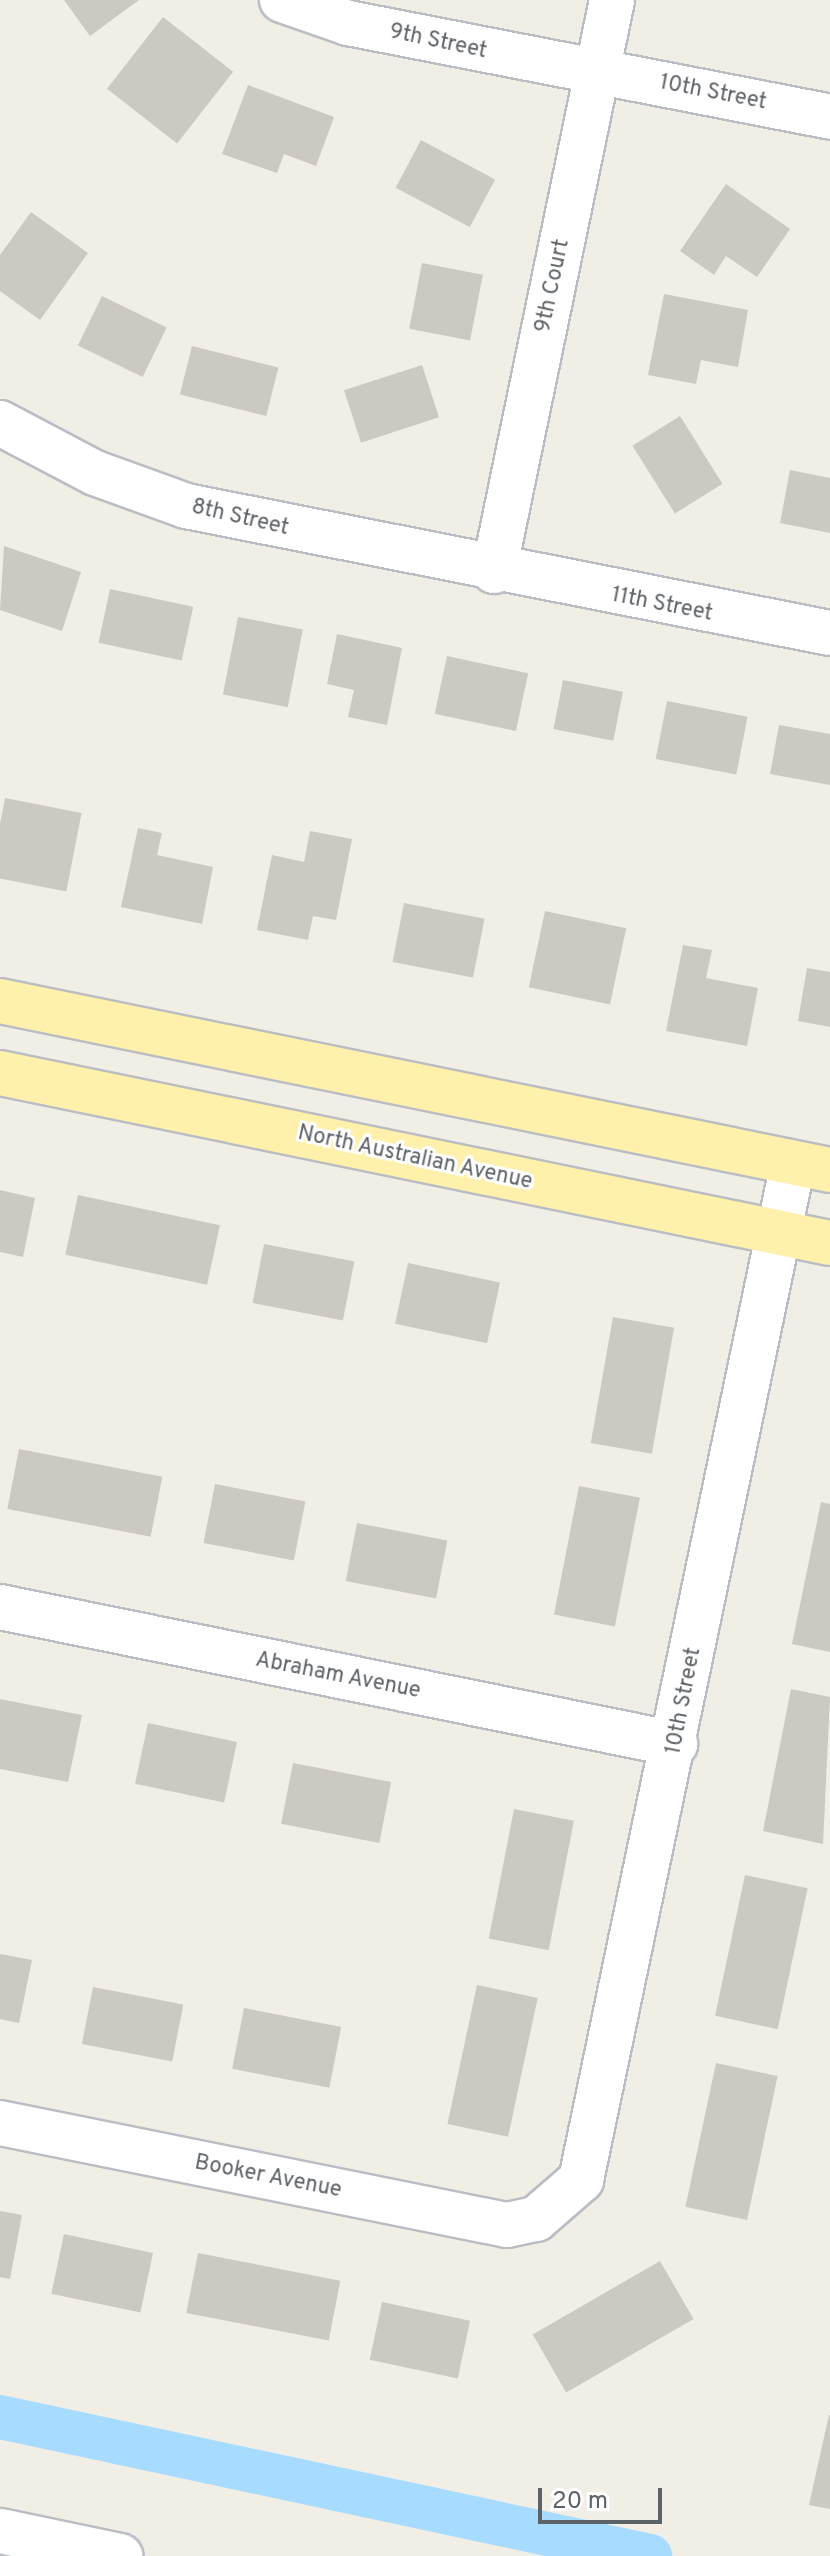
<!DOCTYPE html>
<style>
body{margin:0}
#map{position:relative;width:830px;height:2556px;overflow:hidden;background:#f1eee5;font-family:Overpass,sans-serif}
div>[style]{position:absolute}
.canal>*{height:44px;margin:-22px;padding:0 22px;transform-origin:22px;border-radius:22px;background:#a7dbff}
.building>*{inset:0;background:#ccc9c2;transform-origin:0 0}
.roads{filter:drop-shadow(2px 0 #babdc2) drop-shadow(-2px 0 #babdc2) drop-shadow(0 2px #babdc2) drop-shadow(0 -2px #babdc2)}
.minor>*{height:44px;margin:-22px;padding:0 22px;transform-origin:22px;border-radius:22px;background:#fff}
.major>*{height:44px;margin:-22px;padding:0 22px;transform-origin:22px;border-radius:22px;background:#fff0ac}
span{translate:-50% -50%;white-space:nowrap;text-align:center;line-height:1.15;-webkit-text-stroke:6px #fff;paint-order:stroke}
.street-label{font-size:22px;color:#5d6267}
.scale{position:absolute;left:538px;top:2488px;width:124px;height:36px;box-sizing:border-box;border:4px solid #5d6267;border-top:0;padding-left:10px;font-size:24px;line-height:28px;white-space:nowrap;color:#5d6267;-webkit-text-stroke:6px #fff;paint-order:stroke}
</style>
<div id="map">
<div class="canal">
<i style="left:0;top:2417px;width:665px;rotate:12.07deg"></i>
</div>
<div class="building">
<i style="clip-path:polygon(64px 0,139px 0,90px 36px)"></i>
<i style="left:163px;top:17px;width:89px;height:91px;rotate:38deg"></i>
<i style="clip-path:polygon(248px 85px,334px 117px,316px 166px,284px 154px,277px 173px,222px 154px)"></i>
<i style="left:421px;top:140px;width:84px;height:54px;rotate:28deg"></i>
<i style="clip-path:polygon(726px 184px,790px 229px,757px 277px,726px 256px,714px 275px,680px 251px)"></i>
<i style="clip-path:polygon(31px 212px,88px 253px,40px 320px,0 291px,0 255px)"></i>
<i style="left:422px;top:263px;width:62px;height:67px;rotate:11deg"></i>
<i style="clip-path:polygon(664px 294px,748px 310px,738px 367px,701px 360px,696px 384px,648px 375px)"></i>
<i style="left:102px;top:296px;width:72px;height:55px;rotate:26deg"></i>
<i style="left:192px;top:346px;width:89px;height:50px;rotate:14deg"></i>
<i style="left:422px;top:365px;width:55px;height:82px;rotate:72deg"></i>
<i style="left:680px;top:416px;width:80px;height:56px;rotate:58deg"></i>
<i style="clip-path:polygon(790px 470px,830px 478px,830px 533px,780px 523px)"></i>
<i style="clip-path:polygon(4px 546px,81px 572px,62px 631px,0 610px)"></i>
<i style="left:110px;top:589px;width:85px;height:55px;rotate:12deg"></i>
<i style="left:238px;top:617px;width:66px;height:79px;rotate:11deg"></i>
<i style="clip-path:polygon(337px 634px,402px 648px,387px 725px,348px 717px,354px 690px,327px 684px)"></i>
<i style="left:447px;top:656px;width:83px;height:59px;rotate:12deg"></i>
<i style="left:563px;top:680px;width:61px;height:50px;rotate:11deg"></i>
<i style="left:667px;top:701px;width:82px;height:59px;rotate:11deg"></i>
<i style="clip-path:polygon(779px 725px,830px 734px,830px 785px,770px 774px)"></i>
<i style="left:5px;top:798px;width:78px;height:80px;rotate:11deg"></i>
<i style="clip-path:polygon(138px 828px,162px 833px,157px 855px,213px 867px,202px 924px,121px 907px)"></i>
<i style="clip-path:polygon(310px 831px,352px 839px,336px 920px,313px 916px,308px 940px,257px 930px,272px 855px,304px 862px)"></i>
<i style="left:404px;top:903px;width:82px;height:60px;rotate:11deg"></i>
<i style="left:545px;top:911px;width:83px;height:78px;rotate:12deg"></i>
<i style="clip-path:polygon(683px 945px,712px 950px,706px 978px,758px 988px,747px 1046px,666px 1031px)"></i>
<i style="clip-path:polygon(807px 968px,830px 972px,830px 1027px,798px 1021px)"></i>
<i style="clip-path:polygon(0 1190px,35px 1198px,23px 1257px,0 1252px)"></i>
<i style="left:78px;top:1195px;width:145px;height:61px;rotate:12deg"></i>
<i style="left:264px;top:1244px;width:92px;height:60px;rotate:11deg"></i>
<i style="left:408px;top:1263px;width:94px;height:62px;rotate:12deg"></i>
<i style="left:613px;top:1317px;width:62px;height:128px;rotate:10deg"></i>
<i style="left:19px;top:1449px;width:146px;height:61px;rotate:11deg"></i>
<i style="left:215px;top:1484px;width:92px;height:60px;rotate:11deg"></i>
<i style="left:579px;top:1486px;width:62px;height:131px;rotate:11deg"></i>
<i style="clip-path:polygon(821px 1502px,830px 1504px,830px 1652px,792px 1644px)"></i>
<i style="left:357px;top:1523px;width:92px;height:59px;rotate:11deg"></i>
<i style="clip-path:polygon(791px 1689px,830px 1697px,823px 1844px,763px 1831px)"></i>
<i style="clip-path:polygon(0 1699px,82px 1715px,68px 1782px,0 1769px)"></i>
<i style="left:148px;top:1723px;width:91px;height:62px;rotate:12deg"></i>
<i style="left:293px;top:1763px;width:100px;height:62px;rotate:11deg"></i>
<i style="left:514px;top:1809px;width:61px;height:132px;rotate:11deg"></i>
<i style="left:745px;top:1875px;width:64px;height:144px;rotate:12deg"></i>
<i style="clip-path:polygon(0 1954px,32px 1960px,19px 2023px,0 2019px)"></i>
<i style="left:477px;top:1985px;width:62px;height:142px;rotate:12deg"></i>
<i style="left:93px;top:1987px;width:92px;height:58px;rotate:11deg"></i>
<i style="left:244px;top:2008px;width:99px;height:62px;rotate:11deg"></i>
<i style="left:716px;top:2063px;width:63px;height:147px;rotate:12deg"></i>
<i style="clip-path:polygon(0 2211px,22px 2215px,10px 2279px,0 2277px)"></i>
<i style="left:64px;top:2234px;width:91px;height:61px;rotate:12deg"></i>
<i style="left:198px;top:2253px;width:145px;height:61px;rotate:11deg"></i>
<i style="left:660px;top:2261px;width:67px;height:147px;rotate:60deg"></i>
<i style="left:382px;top:2302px;width:90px;height:59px;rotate:12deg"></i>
<i style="clip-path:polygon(829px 2415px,830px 2415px,830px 2509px,809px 2505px)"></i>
</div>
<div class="roads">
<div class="minor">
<i style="left:282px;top:0;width:70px;rotate:19.2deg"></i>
<i style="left:348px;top:23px;width:491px;rotate:11deg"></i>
<i style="left:0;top:423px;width:107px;rotate:27.8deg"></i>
<i style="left:95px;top:473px;width:97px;rotate:19.9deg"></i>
<i style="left:186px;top:506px;width:656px;rotate:11.16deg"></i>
<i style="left:494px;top:571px;width:583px;rotate:-78.32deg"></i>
<i style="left:0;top:1607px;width:689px;rotate:11.47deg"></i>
<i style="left:0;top:2123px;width:517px;rotate:11.38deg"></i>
<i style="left:507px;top:2225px;width:30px;rotate:-12deg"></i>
<i style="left:536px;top:2219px;width:60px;rotate:-40.9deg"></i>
<i style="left:581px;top:2180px;width:1039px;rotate:-78.22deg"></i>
<i style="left:0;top:2531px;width:123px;rotate:11.8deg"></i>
</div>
<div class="major">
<i style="left:0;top:1001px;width:847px;rotate:11.51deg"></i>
<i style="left:0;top:1073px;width:847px;rotate:11.58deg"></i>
</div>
</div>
<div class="street-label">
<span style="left:438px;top:42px;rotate:12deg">9th Street</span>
<span style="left:713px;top:93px;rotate:11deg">10th Street</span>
<span style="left:553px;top:286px;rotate:-78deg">9th Court</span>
<span style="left:240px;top:518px;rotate:13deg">8th Street</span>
<span style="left:662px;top:605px;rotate:11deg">11th Street</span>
<span style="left:415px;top:1158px;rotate:12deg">North Australian Avenue</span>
<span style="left:338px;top:1676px;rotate:11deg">Abraham Avenue</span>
<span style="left:684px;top:1701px;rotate:-79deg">10th Street</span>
<span style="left:268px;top:2177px;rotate:11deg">Booker Avenue</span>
</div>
<div class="scale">20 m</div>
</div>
